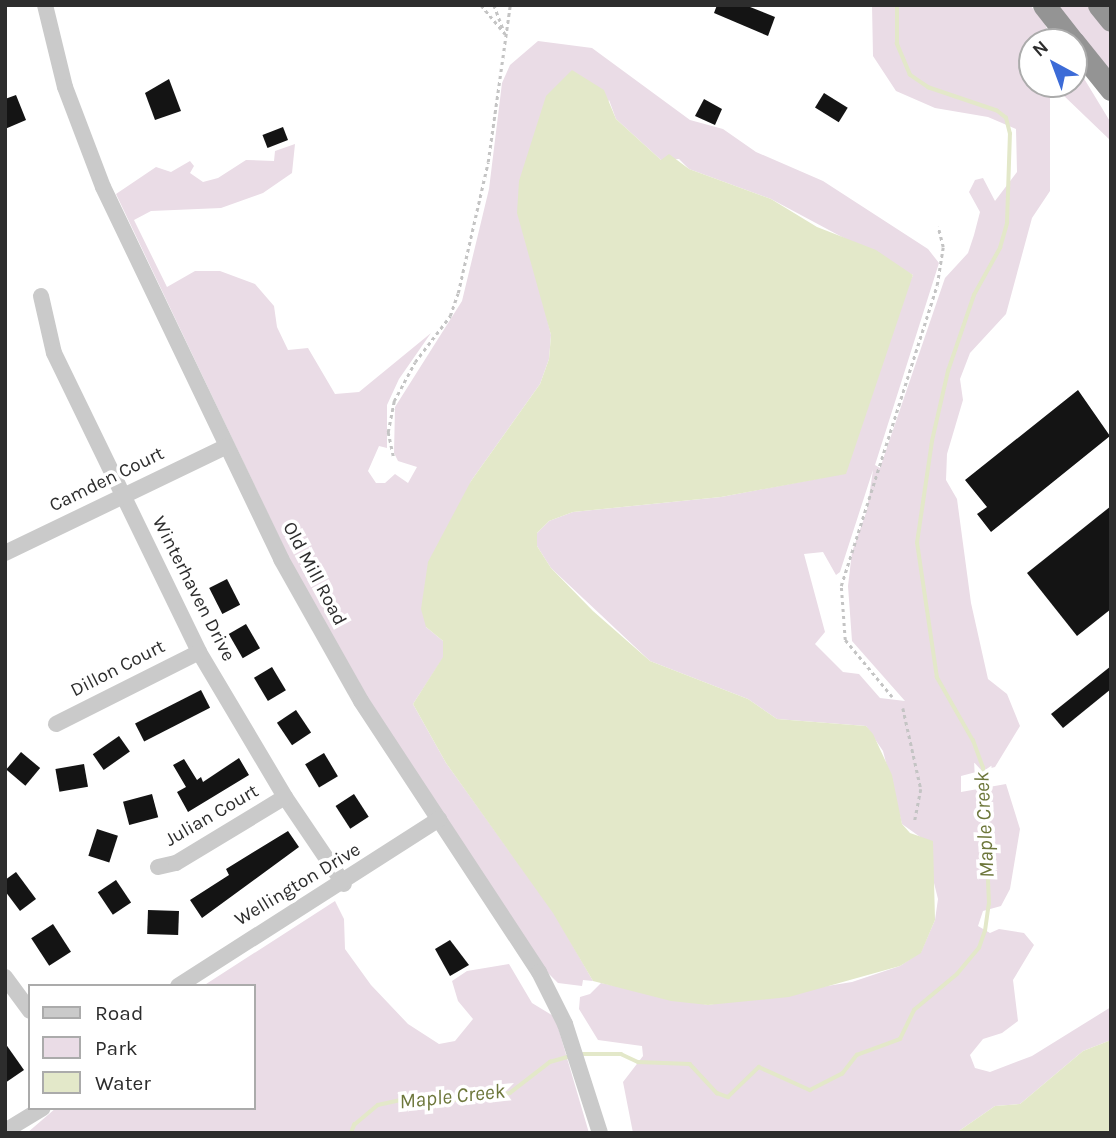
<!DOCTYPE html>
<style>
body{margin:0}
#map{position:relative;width:1116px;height:1138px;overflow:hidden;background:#fff;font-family:Karla,sans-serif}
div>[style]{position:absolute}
.green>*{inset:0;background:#eadce6}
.water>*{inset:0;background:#e3e8c9}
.stream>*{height:3.5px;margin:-1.75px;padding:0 1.75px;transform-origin:1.75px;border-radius:1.75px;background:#e3e8c9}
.building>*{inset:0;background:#141414;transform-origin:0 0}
.path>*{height:2.5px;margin-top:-1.25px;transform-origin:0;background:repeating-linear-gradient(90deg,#c4c4c4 0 3.5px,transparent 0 7px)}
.minor>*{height:16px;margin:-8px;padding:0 8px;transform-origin:8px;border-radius:8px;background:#cacaca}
.highway>*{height:23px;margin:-11.5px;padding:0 11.5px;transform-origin:11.5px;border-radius:11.5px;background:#949494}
span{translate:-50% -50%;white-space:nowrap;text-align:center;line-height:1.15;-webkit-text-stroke:7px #fff;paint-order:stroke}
.street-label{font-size:19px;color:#2d2d2d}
.water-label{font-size:21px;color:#6d773b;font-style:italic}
.frame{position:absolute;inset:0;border:7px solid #2d2d2d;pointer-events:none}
.legend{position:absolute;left:28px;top:984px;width:228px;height:126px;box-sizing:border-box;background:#fff;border:2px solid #ababab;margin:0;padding:9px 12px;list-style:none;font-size:21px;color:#2d2d2d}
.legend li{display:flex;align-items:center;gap:14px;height:35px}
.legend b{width:35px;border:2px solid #ababab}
.north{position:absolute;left:1018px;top:28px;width:70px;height:70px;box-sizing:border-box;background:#fff;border:2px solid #ababab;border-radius:50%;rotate:319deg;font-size:19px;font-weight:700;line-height:28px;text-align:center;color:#2d2d2d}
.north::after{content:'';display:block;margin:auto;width:24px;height:32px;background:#3c6bd7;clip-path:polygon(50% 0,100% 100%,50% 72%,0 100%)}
</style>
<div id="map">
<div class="green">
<i style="clip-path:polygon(evenodd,872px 5px,1030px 5px,1045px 24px,1052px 42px,1032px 42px,1032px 84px,1074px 84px,1074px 62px,1111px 123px,1111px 141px,1061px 93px,1050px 90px,1050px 191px,1032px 218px,1006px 314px,970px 353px,960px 379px,963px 400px,947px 454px,946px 480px,957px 499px,971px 603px,988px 679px,1007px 694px,1020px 726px,995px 767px,961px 776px,961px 792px,1006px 784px,1020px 829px,1010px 889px,1001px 906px,983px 911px,978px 926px,990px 933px,999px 929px,1024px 933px,1034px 945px,1013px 980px,1018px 1021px,1002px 1033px,983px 1039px,970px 1055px,975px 1068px,990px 1072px,1032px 1056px,1111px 1007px,1111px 1040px,1083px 1051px,1020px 1104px,995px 1106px,956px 1133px,633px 1133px,623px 1082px,643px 1056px,642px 1046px,598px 1040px,579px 1009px,580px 997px,590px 994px,601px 983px,708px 1005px,852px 982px,900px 966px,921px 952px,935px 920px,938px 899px,923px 839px,902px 824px,883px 751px,866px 726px,777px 719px,748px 699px,650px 661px,551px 568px,537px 546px,537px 533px,549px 521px,573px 512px,721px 497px,821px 478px,913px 275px,771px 199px,689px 169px,679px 159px,661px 160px,616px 119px,609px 100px,534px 265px,551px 335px,549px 359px,540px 384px,471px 481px,426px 627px,443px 641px,443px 658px,413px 704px,446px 763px,554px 913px,593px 981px,583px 980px,582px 986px,558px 983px,544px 969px,364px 692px,298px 577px,116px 194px,156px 167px,171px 172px,190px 161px,194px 166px,190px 173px,203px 182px,218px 178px,246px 160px,274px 161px,275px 151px,295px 144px,292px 173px,263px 193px,221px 208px,151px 211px,134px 220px,167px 287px,195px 271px,220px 271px,255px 284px,274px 306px,277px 327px,288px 350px,308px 348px,335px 394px,359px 392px,431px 333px,399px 379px,387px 405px,387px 448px,379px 446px,368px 471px,376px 483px,385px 483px,395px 474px,408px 483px,417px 467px,398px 461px,394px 453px,395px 407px,462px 301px,489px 189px,502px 83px,510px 65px,538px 41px,592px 48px,690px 120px,723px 129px,756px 152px,823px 181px,928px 249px,939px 263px,875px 465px,880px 468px,945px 278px,968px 253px,974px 235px,980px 212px,969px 192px,975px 180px,983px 178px,995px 201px,1017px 172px,1016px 129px,988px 117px,935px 108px,896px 91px,873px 56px,872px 5px,873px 470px,867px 510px,852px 552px,848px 586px,852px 641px,905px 701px,880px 698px,859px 674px,843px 672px,815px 644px,825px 632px,804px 554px,823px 552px,836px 575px,840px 572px,873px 470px)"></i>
<i style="clip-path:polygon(1054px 5px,1089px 5px,1111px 33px,1111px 77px)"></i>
<i style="clip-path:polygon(335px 901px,344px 919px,345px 949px,371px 985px,408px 1024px,439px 1044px,455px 1041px,473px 1019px,458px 1001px,452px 981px,467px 971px,509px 964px,532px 1003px,555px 1017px,589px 1133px,27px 1133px,56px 1108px,254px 1108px,254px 986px,203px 986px)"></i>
</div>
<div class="water">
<i style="clip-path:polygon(572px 70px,604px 90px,616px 119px,661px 160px,669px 154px,689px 169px,771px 199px,817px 227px,876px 250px,913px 275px,846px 474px,721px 497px,573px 512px,549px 521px,537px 533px,537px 546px,551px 568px,593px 611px,650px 661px,748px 699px,777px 719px,866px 726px,873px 734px,892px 775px,902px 824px,910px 833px,933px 841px,935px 920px,921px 953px,900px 966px,789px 997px,708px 1005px,671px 1001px,593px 981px,553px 913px,446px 763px,413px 704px,443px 657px,443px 641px,426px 627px,421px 609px,428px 562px,471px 481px,540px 384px,549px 359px,551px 335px,517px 213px,519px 181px,546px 96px)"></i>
<i style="clip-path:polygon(1111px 1040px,1111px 1133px,956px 1133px,995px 1106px,1020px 1104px,1083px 1051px)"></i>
</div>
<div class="stream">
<i style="left:578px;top:1054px;width:43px"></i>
<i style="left:621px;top:1054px;width:19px;rotate:25deg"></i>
<i style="left:638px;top:1062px;width:52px;rotate:2.2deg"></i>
<i style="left:690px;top:1064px;width:40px;rotate:47deg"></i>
<i style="left:717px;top:1093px;width:12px;rotate:20deg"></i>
<i style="left:728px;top:1097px;width:43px;rotate:-44.1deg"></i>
<i style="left:759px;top:1067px;width:56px;rotate:24.3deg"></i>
<i style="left:810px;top:1090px;width:36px;rotate:-27deg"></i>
<i style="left:842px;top:1074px;width:24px;rotate:-52deg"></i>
<i style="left:857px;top:1055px;width:46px;rotate:-20.4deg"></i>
<i style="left:900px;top:1039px;width:32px;rotate:-64deg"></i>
<i style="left:914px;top:1010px;width:56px;rotate:-39.9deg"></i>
<i style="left:957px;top:974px;width:34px;rotate:-50deg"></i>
<i style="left:979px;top:948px;width:18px;rotate:-71deg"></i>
<i style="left:985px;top:931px;width:27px;rotate:-82deg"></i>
<i style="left:989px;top:904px;width:136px;rotate:-92.5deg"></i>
<i style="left:983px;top:768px;width:29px;rotate:-110deg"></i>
<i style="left:973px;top:741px;width:73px;rotate:-119.7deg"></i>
<i style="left:937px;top:678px;width:136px;rotate:-98.4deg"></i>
<i style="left:917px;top:543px;width:103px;rotate:-81.6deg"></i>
<i style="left:932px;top:441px;width:72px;rotate:-77.1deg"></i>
<i style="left:948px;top:371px;width:80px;rotate:-71.1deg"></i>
<i style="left:974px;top:295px;width:54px;rotate:-61deg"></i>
<i style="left:1000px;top:248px;width:26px;rotate:-74deg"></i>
<i style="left:1007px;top:223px;width:89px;rotate:-88.1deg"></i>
<i style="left:1010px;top:134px;width:16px;rotate:-104deg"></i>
<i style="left:1006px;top:118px;width:11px;rotate:-142deg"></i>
<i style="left:997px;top:111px;width:72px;rotate:-161.3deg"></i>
<i style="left:929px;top:88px;width:23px;rotate:-146deg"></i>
<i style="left:910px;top:75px;width:34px;rotate:-113deg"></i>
<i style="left:897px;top:44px;width:39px;rotate:-90deg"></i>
<i style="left:351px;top:1133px;width:9px;rotate:-69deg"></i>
<i style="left:354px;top:1125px;width:31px;rotate:-40deg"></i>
<i style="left:378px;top:1105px;width:46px;rotate:-12.5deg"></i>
<i style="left:423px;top:1095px;width:31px;rotate:9deg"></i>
<i style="left:454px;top:1100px;width:56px;rotate:-7.1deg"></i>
<i style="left:510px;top:1093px;width:51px;rotate:-37.8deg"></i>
<i style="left:550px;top:1062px;width:22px;rotate:-16deg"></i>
</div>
<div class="building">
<i style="clip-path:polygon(717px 5px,745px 5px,775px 17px,768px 36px,714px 13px)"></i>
<i style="clip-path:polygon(169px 79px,181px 111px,155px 120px,145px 93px)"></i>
<i style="left:824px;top:93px;width:28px;height:17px;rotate:32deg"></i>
<i style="clip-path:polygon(16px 95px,26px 120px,5px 129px,5px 99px)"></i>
<i style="clip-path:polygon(704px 99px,722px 109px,715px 125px,695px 116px)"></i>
<i style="left:283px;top:127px;width:14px;height:22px;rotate:69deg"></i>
<i style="clip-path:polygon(1078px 390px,1110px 436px,991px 532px,977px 514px,987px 507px,965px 480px)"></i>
<i style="clip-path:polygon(1111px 506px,1111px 609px,1077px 636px,1027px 573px)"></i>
<i style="left:227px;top:579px;width:29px;height:20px;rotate:63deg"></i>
<i style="left:246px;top:624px;width:28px;height:20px;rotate:60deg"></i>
<i style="clip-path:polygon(1111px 666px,1111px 689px,1063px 728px,1051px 714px)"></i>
<i style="left:272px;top:667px;width:27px;height:21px;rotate:59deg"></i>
<i style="left:201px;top:690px;width:20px;height:74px;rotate:63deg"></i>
<i style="left:296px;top:710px;width:27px;height:23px;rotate:56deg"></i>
<i style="left:119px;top:736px;width:19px;height:32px;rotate:55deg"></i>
<i style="left:21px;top:752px;width:25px;height:23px;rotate:40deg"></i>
<i style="left:324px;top:753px;width:27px;height:22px;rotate:59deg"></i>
<i style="clip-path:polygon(239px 758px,249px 775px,188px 812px,177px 792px,186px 787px,173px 765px,184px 759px,197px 780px,201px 777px,203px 782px)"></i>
<i style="left:84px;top:764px;width:23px;height:29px;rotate:80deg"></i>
<i style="left:152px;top:794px;width:24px;height:30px;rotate:75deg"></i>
<i style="left:354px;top:794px;width:27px;height:22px;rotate:57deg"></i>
<i style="left:97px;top:829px;width:22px;height:28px;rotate:18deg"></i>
<i style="clip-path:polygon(288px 831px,299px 847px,202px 918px,190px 900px,229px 875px,226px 869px)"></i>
<i style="clip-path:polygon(16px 872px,36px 899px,20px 911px,5px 891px,5px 880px)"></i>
<i style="left:116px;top:880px;width:27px;height:22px;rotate:56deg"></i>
<i style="left:148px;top:910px;width:31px;height:24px;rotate:2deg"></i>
<i style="left:53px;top:924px;width:33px;height:26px;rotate:57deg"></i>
<i style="clip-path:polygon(450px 940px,469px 965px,450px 976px,435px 949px)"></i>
<i style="clip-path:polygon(5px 1043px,24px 1070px,5px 1083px)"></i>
</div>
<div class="path">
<i style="left:481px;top:5px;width:38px;rotate:50deg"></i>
<i style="left:494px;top:5px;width:28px;rotate:69deg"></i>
<i style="left:393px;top:456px;width:25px;rotate:-102deg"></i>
<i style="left:388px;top:432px;width:32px;rotate:-79deg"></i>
<i style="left:394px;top:401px;width:44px;rotate:-61.7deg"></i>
<i style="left:415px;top:362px;width:58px;rotate:-52.7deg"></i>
<i style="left:450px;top:316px;width:24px;rotate:-71deg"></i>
<i style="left:458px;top:293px;width:134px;rotate:-77.1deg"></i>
<i style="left:488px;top:162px;width:159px;rotate:-82deg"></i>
<i style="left:892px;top:697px;width:74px;rotate:-129.5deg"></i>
<i style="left:845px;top:640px;width:54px;rotate:-94.2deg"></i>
<i style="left:841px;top:586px;width:316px;rotate:-72.3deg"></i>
<i style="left:937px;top:285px;width:38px;rotate:-81deg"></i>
<i style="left:943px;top:247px;width:21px;rotate:-104deg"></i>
<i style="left:903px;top:708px;width:83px;rotate:77.5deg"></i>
<i style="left:921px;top:789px;width:33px;rotate:101deg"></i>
</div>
<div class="minor">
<i style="left:45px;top:5px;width:84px;rotate:76.3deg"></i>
<i style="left:65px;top:87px;width:107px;rotate:69.2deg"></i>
<i style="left:103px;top:187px;width:412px;rotate:64.4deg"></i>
<i style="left:281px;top:559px;width:163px;rotate:60.6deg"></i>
<i style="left:361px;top:701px;width:324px;rotate:56.7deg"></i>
<i style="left:539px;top:972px;width:58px;rotate:63.4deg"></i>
<i style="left:565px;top:1024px;width:114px;rotate:72.2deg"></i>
<i style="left:41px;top:296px;width:58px;rotate:77.2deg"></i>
<i style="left:54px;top:353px;width:332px;rotate:64.1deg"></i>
<i style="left:199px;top:652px;width:169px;rotate:59.3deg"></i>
<i style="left:285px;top:797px;width:105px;rotate:55.9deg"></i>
<i style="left:5px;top:553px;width:246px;rotate:-25.7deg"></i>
<i style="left:56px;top:724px;width:160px;rotate:-26.7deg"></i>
<i style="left:158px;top:867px;width:18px;rotate:-13deg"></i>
<i style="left:176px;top:863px;width:127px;rotate:-31.2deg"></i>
<i style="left:5px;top:977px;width:42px;rotate:53.7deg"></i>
<i style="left:178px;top:986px;width:310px;rotate:-32.6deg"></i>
<i style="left:5px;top:1131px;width:44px;rotate:-31.2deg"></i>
</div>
<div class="highway">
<i style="left:1044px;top:5px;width:47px;rotate:51.9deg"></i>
<i style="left:1099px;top:5px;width:19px;rotate:51deg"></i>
<i style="left:1074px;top:43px;width:59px;rotate:51.2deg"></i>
</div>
<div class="street-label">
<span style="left:107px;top:480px;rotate:-26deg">Camden Court</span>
<span style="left:314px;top:574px;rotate:62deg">Old Mill Road</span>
<span style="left:193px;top:589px;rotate:63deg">Winterhaven Drive</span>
<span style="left:118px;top:669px;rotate:-27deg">Dillon Court</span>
<span style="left:212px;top:816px;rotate:-30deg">Julian Court</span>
<span style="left:298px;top:885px;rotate:-31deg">Wellington Drive</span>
</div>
<div class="water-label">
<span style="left:984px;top:825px;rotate:-93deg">Maple Creek</span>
<span style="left:452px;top:1096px;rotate:-6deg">Maple Creek</span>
</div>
<div class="frame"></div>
<ul class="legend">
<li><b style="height:9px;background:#cacaca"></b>Road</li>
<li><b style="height:19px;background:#eadce6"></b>Park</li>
<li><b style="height:19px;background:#e3e8c9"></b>Water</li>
</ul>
<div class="north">N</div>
</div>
